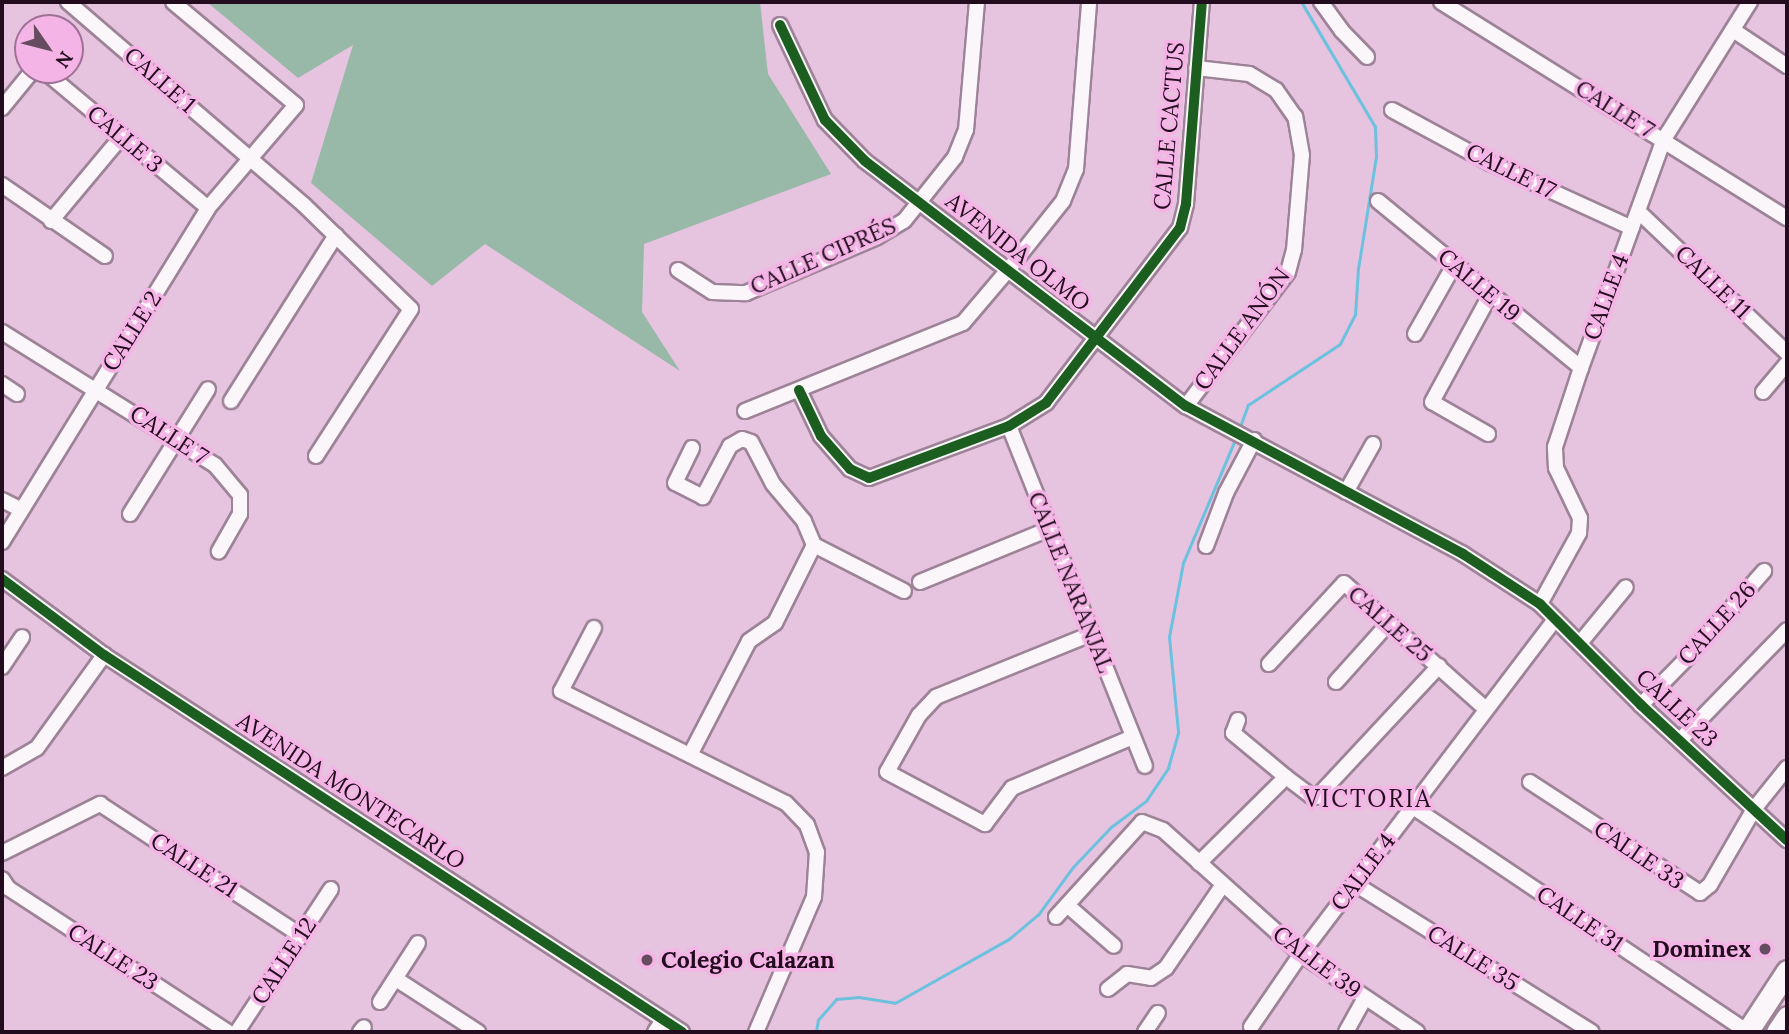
<!DOCTYPE html>
<meta charset="utf-8">
<style>
body{margin:0}
#map{position:relative;width:1789px;height:1034px;overflow:hidden;background:#e6c3de;font-family:Lora,serif}
div>[style]{position:absolute}
.forest>*{inset:0;background:#98b9a7}
.stream>*{height:2.5px;margin:-1.25px;padding:0 1.25px;transform-origin:1.25px;border-radius:1.25px;background:#6cc2de}
.roads{filter:drop-shadow(2px 0 #9d8397) drop-shadow(-2px 0 #9d8397) drop-shadow(0 2px #9d8397) drop-shadow(0 -2px #9d8397)}
.minor>*{height:14px;margin:-7px;padding:0 7px;transform-origin:7px;border-radius:7px;background:#fbf6fa}
.highway>*{height:21px;margin:-10.5px;padding:0 10.5px;transform-origin:10.5px;border-radius:10.5px;background:#fbf6fa}
.cycleway>*{height:10px;margin:-5px;padding:0 5px;transform-origin:5px;border-radius:5px;background:#1b5e20}
.dots>*{width:19px;height:19px;translate:-50% -50%;box-sizing:border-box;border:4px solid #f4b5e6;border-radius:50%}
span{translate:-50% -50%;white-space:nowrap;text-align:center;line-height:1.15;-webkit-text-stroke:7px #f4b5e6;paint-order:stroke}
.street-label{font-size:23px;color:#220c1e}
.poi-label{font-size:23px;color:#220c1e;font-weight:700}
.right{translate:-100% -50%;text-align:right}
.left{translate:0 -50%;text-align:left}
.neighbourhood-label{font-size:24px;color:#220c1e;letter-spacing:2px}
.frame{position:absolute;inset:0;border:4px solid #220c1e;pointer-events:none}
.north{position:absolute;left:14px;top:14px;width:70px;height:70px;box-sizing:border-box;background:#f4b5e6;border:2px solid #a07196;border-radius:50%;rotate:125deg;font-size:19px;font-weight:700;line-height:28px;text-align:center;color:#220c1e}
.north::after{content:'';display:block;margin:auto;width:24px;height:32px;background:#674c61;clip-path:polygon(50% 0,100% 100%,50% 72%,0 100%)}
</style>
<div id="map">
<div class="forest">
<i style="clip-path:polygon(207px 2px,760px 2px,768px 74px,831px 174px,644px 244px,642px 312px,680px 371px,485px 244px,432px 286px,311px 183px,353px 45px,298px 78px)"></i>
</div>
<div class="stream">
<i style="left:1241px;top:424px;width:20px;rotate:-70deg"></i>
<i style="left:1248px;top:405px;width:110px;rotate:-33.5deg"></i>
<i style="left:1340px;top:344px;width:33px;rotate:-63deg"></i>
<i style="left:1355px;top:315px;width:46px;rotate:-86.3deg"></i>
<i style="left:1358px;top:269px;width:113px;rotate:-80.9deg"></i>
<i style="left:1376px;top:157px;width:30px;rotate:-92deg"></i>
<i style="left:1375px;top:127px;width:145px;rotate:-120.6deg"></i>
<i style="left:816px;top:1032px;width:12px;rotate:-81deg"></i>
<i style="left:818px;top:1020px;width:28px;rotate:-49deg"></i>
<i style="left:836px;top:999px;width:23px;rotate:-5deg"></i>
<i style="left:859px;top:997px;width:36px;rotate:9deg"></i>
<i style="left:895px;top:1003px;width:131px;rotate:-29.3deg"></i>
<i style="left:1009px;top:939px;width:38px;rotate:-40deg"></i>
<i style="left:1038px;top:915px;width:59px;rotate:-53.9deg"></i>
<i style="left:1073px;top:867px;width:55px;rotate:-46.5deg"></i>
<i style="left:1111px;top:827px;width:44px;rotate:-36.6deg"></i>
<i style="left:1146px;top:801px;width:40px;rotate:-56deg"></i>
<i style="left:1168px;top:768px;width:37px;rotate:-74deg"></i>
<i style="left:1178px;top:732px;width:95px;rotate:-95.4deg"></i>
<i style="left:1169px;top:637px;width:75px;rotate:-79.3deg"></i>
<i style="left:1183px;top:563px;width:134px;rotate:-67.1deg"></i>
</div>
<div class="roads">
<div class="minor">
<i style="left:68px;top:2px;width:311px;rotate:40.7deg"></i>
<i style="left:304px;top:205px;width:149px;rotate:44.2deg"></i>
<i style="left:411px;top:309px;width:175px;rotate:122.9deg"></i>
<i style="left:1321px;top:2px;width:36px;rotate:54deg"></i>
<i style="left:1342px;top:31px;width:36px;rotate:46deg"></i>
<i style="left:1441px;top:2px;width:408px;rotate:32deg"></i>
<i style="left:780px;top:25px;width:105px;rotate:64.7deg"></i>
<i style="left:825px;top:120px;width:57px;rotate:45.7deg"></i>
<i style="left:865px;top:161px;width:404px;rotate:37.4deg"></i>
<i style="left:1186px;top:406px;width:314px;rotate:28.1deg"></i>
<i style="left:1463px;top:554px;width:92px;rotate:33deg"></i>
<i style="left:1540px;top:604px;width:143px;rotate:45deg"></i>
<i style="left:1641px;top:705px;width:199px;rotate:42.8deg"></i>
<i style="left:1733px;top:30px;width:65px;rotate:33.7deg"></i>
<i style="left:43px;top:70px;width:215px;rotate:39.9deg"></i>
<i style="left:2px;top:108px;width:43px;rotate:-50.7deg"></i>
<i style="left:29px;top:75px;width:10px;rotate:-29deg"></i>
<i style="left:1392px;top:110px;width:111px;rotate:28.4deg"></i>
<i style="left:1490px;top:163px;width:156px;rotate:24.6deg"></i>
<i style="left:2px;top:185px;width:125px;rotate:34.6deg"></i>
<i style="left:1378px;top:201px;width:263px;rotate:39.4deg"></i>
<i style="left:1639px;top:212px;width:204px;rotate:43.6deg"></i>
<i style="left:51px;top:221px;width:111px;rotate:-50.1deg"></i>
<i style="left:678px;top:270px;width:40px;rotate:32.9deg"></i>
<i style="left:712px;top:292px;width:34px;rotate:2deg"></i>
<i style="left:746px;top:293px;width:142px;rotate:-23.1deg"></i>
<i style="left:877px;top:237px;width:31px;rotate:-31deg"></i>
<i style="left:904px;top:221px;width:82px;rotate:-51.4deg"></i>
<i style="left:955px;top:157px;width:29px;rotate:-68deg"></i>
<i style="left:966px;top:130px;width:128px;rotate:-85.1deg"></i>
<i style="left:2px;top:332px;width:251px;rotate:32deg"></i>
<i style="left:215px;top:465px;width:39px;rotate:50deg"></i>
<i style="left:240px;top:495px;width:19px;rotate:90deg"></i>
<i style="left:240px;top:514px;width:43px;rotate:119.6deg"></i>
<i style="left:1415px;top:334px;width:79px;rotate:-60.5deg"></i>
<i style="left:2px;top:384px;width:18px;rotate:34deg"></i>
<i style="left:799px;top:390px;width:51px;rotate:64.4deg"></i>
<i style="left:821px;top:436px;width:44px;rotate:48.7deg"></i>
<i style="left:850px;top:469px;width:21px;rotate:25deg"></i>
<i style="left:869px;top:478px;width:149px;rotate:-20.4deg"></i>
<i style="left:1009px;top:426px;width:44px;rotate:-31.9deg"></i>
<i style="left:1046px;top:403px;width:220px;rotate:-52.6deg"></i>
<i style="left:1180px;top:228px;width:25px;rotate:-76deg"></i>
<i style="left:1186px;top:204px;width:203px;rotate:-85.5deg"></i>
<i style="left:1763px;top:392px;width:38px;rotate:-50deg"></i>
<i style="left:231px;top:401px;width:196px;rotate:-57.7deg"></i>
<i style="left:1186px;top:406px;width:168px;rotate:-52.7deg"></i>
<i style="left:1288px;top:272px;width:23px;rotate:-75deg"></i>
<i style="left:1294px;top:250px;width:95px;rotate:-85.2deg"></i>
<i style="left:1302px;top:155px;width:39px;rotate:-100deg"></i>
<i style="left:1295px;top:117px;width:33px;rotate:-125deg"></i>
<i style="left:1276px;top:90px;width:31px;rotate:-149deg"></i>
<i style="left:1249px;top:74px;width:53px;rotate:-173.5deg"></i>
<i style="left:745px;top:411px;width:235px;rotate:-22deg"></i>
<i style="left:963px;top:323px;width:70px;rotate:-49.7deg"></i>
<i style="left:1008px;top:270px;width:88px;rotate:-51.4deg"></i>
<i style="left:1063px;top:201px;width:35px;rotate:-68deg"></i>
<i style="left:1076px;top:169px;width:168px;rotate:-85.5deg"></i>
<i style="left:1009px;top:426px;width:366px;rotate:68.2deg"></i>
<i style="left:1488px;top:434px;width:64px;rotate:-150.3deg"></i>
<i style="left:1432px;top:402px;width:122px;rotate:-61.5deg"></i>
<i style="left:1346px;top:492px;width:55px;rotate:-60.6deg"></i>
<i style="left:2px;top:500px;width:20px;rotate:27deg"></i>
<i style="left:130px;top:514px;width:147px;rotate:-58deg"></i>
<i style="left:2px;top:542px;width:392px;rotate:-58.3deg"></i>
<i style="left:208px;top:208px;width:135px;rotate:-49.5deg"></i>
<i style="left:296px;top:105px;width:160px;rotate:-140.1deg"></i>
<i style="left:814px;top:545px;width:101px;rotate:27.1deg"></i>
<i style="left:1206px;top:546px;width:57px;rotate:-69.3deg"></i>
<i style="left:1226px;top:493px;width:60px;rotate:-62.2deg"></i>
<i style="left:2px;top:579px;width:127px;rotate:36.7deg"></i>
<i style="left:104px;top:655px;width:690px;rotate:33.11deg"></i>
<i style="left:920px;top:582px;width:139px;rotate:-22.3deg"></i>
<i style="left:1540px;top:604px;width:81px;rotate:-61.2deg"></i>
<i style="left:1579px;top:533px;width:15px;rotate:-86deg"></i>
<i style="left:1580px;top:518px;width:55px;rotate:-115.6deg"></i>
<i style="left:1556px;top:468px;width:21px;rotate:-93deg"></i>
<i style="left:1555px;top:447px;width:83px;rotate:-71.8deg"></i>
<i style="left:1581px;top:368px;width:244px;rotate:-70.1deg"></i>
<i style="left:1664px;top:139px;width:162px;rotate:-57.9deg"></i>
<i style="left:594px;top:628px;width:71px;rotate:117.6deg"></i>
<i style="left:561px;top:691px;width:251px;rotate:26.5deg"></i>
<i style="left:786px;top:803px;width:30px;rotate:46deg"></i>
<i style="left:807px;top:825px;width:29px;rotate:70deg"></i>
<i style="left:817px;top:852px;width:45px;rotate:93.8deg"></i>
<i style="left:814px;top:897px;width:147px;rotate:113.2deg"></i>
<i style="left:1091px;top:634px;width:167px;rotate:157.9deg"></i>
<i style="left:936px;top:697px;width:25px;rotate:133deg"></i>
<i style="left:919px;top:715px;width:65px;rotate:119.3deg"></i>
<i style="left:887px;top:772px;width:111px;rotate:28deg"></i>
<i style="left:985px;top:824px;width:45px;rotate:-53.1deg"></i>
<i style="left:1012px;top:788px;width:131px;rotate:-22.9deg"></i>
<i style="left:1580px;top:643px;width:72px;rotate:-50.6deg"></i>
<i style="left:1269px;top:664px;width:110px;rotate:-47.2deg"></i>
<i style="left:1344px;top:583px;width:190px;rotate:41.6deg"></i>
<i style="left:2px;top:667px;width:36px;rotate:-56deg"></i>
<i style="left:1336px;top:682px;width:79px;rotate:-48.1deg"></i>
<i style="left:1641px;top:705px;width:67px;rotate:-45.6deg"></i>
<i style="left:1688px;top:657px;width:115px;rotate:-48.5deg"></i>
<i style="left:1238px;top:720px;width:14px;rotate:111deg"></i>
<i style="left:1233px;top:733px;width:69px;rotate:39.7deg"></i>
<i style="left:1286px;top:777px;width:31px;rotate:37deg"></i>
<i style="left:1311px;top:796px;width:6px;rotate:9deg"></i>
<i style="left:1317px;top:797px;width:179px;rotate:-47deg"></i>
<i style="left:1680px;top:740px;width:153px;rotate:-45.8deg"></i>
<i style="left:690px;top:755px;width:128px;rotate:-62.6deg"></i>
<i style="left:749px;top:641px;width:32px;rotate:-35deg"></i>
<i style="left:775px;top:623px;width:87px;rotate:-63.4deg"></i>
<i style="left:814px;top:545px;width:26px;rotate:-113deg"></i>
<i style="left:804px;top:521px;width:48px;rotate:-130deg"></i>
<i style="left:773px;top:484px;width:47px;rotate:-117.6deg"></i>
<i style="left:751px;top:442px;width:9px;rotate:-162deg"></i>
<i style="left:742px;top:439px;width:14px;rotate:150deg"></i>
<i style="left:730px;top:446px;width:58px;rotate:117.9deg"></i>
<i style="left:703px;top:497px;width:31px;rotate:-153deg"></i>
<i style="left:675px;top:483px;width:39px;rotate:-64deg"></i>
<i style="left:2px;top:768px;width:40px;rotate:-29.7deg"></i>
<i style="left:37px;top:748px;width:115px;rotate:-54.2deg"></i>
<i style="left:1530px;top:782px;width:203px;rotate:33.1deg"></i>
<i style="left:1700px;top:893px;width:13px;rotate:-39deg"></i>
<i style="left:1710px;top:885px;width:88px;rotate:-59.9deg"></i>
<i style="left:1754px;top:809px;width:53px;rotate:-51.2deg"></i>
<i style="left:1413px;top:807px;width:404px;rotate:33.9deg"></i>
<i style="left:2px;top:853px;width:110px;rotate:-26.6deg"></i>
<i style="left:100px;top:804px;width:239px;rotate:33.2deg"></i>
<i style="left:1199px;top:863px;width:122px;rotate:-44.7deg"></i>
<i style="left:2px;top:879px;width:11px;rotate:56deg"></i>
<i style="left:8px;top:888px;width:263px;rotate:33.2deg"></i>
<i style="left:1355px;top:884px;width:279px;rotate:32deg"></i>
<i style="left:1067px;top:905px;width:62px;rotate:41.1deg"></i>
<i style="left:1056px;top:917px;width:128px;rotate:-47.8deg"></i>
<i style="left:1142px;top:822px;width:22px;rotate:21deg"></i>
<i style="left:1163px;top:830px;width:186px;rotate:41.9deg"></i>
<i style="left:1301px;top:954px;width:140px;rotate:33.9deg"></i>
<i style="left:396px;top:979px;width:98px;rotate:32.9deg"></i>
<i style="left:1108px;top:989px;width:24px;rotate:-38deg"></i>
<i style="left:1127px;top:974px;width:24px;rotate:9deg"></i>
<i style="left:1151px;top:978px;width:18px;rotate:-34deg"></i>
<i style="left:1166px;top:968px;width:99px;rotate:-55.7deg"></i>
<i style="left:380px;top:1002px;width:70px;rotate:-57.2deg"></i>
<i style="left:1251px;top:1027px;width:88px;rotate:-55.6deg"></i>
<i style="left:1301px;top:954px;width:420px;rotate:-52.8deg"></i>
<i style="left:237px;top:1032px;width:171px;rotate:-56.7deg"></i>
<i style="left:360px;top:1032px;width:6px;rotate:-51deg"></i>
<i style="left:655px;top:1032px;width:14px;rotate:-56deg"></i>
<i style="left:1145px;top:1032px;width:23px;rotate:-56deg"></i>
<i style="left:1346px;top:1032px;width:39px;rotate:-61deg"></i>
</div>
<div class="highway">
<i style="left:1747px;top:1032px;width:73px;rotate:-56.7deg"></i>
<i style="left:1777px;top:1032px;width:18px;rotate:-56deg"></i>
</div>
</div>
<div class="cycleway">
<i style="left:780px;top:25px;width:105px;rotate:64.7deg"></i>
<i style="left:825px;top:120px;width:57px;rotate:45.7deg"></i>
<i style="left:865px;top:161px;width:404px;rotate:37.4deg"></i>
<i style="left:1186px;top:406px;width:314px;rotate:28.1deg"></i>
<i style="left:1463px;top:554px;width:92px;rotate:33deg"></i>
<i style="left:1540px;top:604px;width:143px;rotate:45deg"></i>
<i style="left:1641px;top:705px;width:199px;rotate:42.8deg"></i>
<i style="left:799px;top:390px;width:51px;rotate:64.4deg"></i>
<i style="left:821px;top:436px;width:44px;rotate:48.7deg"></i>
<i style="left:850px;top:469px;width:21px;rotate:25deg"></i>
<i style="left:869px;top:478px;width:149px;rotate:-20.4deg"></i>
<i style="left:1009px;top:426px;width:44px;rotate:-31.9deg"></i>
<i style="left:1046px;top:403px;width:220px;rotate:-52.6deg"></i>
<i style="left:1180px;top:228px;width:25px;rotate:-76deg"></i>
<i style="left:1186px;top:204px;width:203px;rotate:-85.5deg"></i>
<i style="left:2px;top:579px;width:127px;rotate:36.7deg"></i>
<i style="left:104px;top:655px;width:690px;rotate:33.11deg"></i>
</div>
<div class="dots">
<i style="left:1765px;top:949px;background:#674c61"></i>
<i style="left:647px;top:960px;background:#674c61"></i>
</div>
<div class="street-label">
<span style="left:160px;top:80px;rotate:41deg">CALLE 1</span>
<span style="left:1615px;top:109px;rotate:32deg">CALLE 7</span>
<span style="left:1169px;top:126px;rotate:-85deg">CALLE CACTUS</span>
<span style="left:125px;top:139px;rotate:40deg">CALLE 3</span>
<span style="left:1511px;top:171px;rotate:26deg">CALLE 17</span>
<span style="left:1018px;top:252px;rotate:38deg">AVENIDA OLMO</span>
<span style="left:823px;top:256px;rotate:-24deg">CALLE CIPRÉS</span>
<span style="left:1713px;top:282px;rotate:44deg">CALLE 11</span>
<span style="left:1479px;top:285px;rotate:40deg">CALLE 19</span>
<span style="left:1606px;top:297px;rotate:-70deg">CALLE 4</span>
<span style="left:1242px;top:329px;rotate:-54deg">CALLE ANÓN</span>
<span style="left:132px;top:331px;rotate:-58deg">CALLE 2</span>
<span style="left:169px;top:435px;rotate:33deg">CALLE 7</span>
<span style="left:1071px;top:582px;rotate:68deg">CALLE NARANJAL</span>
<span style="left:1717px;top:623px;rotate:-48deg">CALLE 26</span>
<span style="left:1390px;top:624px;rotate:41deg">CALLE 25</span>
<span style="left:1677px;top:708px;rotate:43deg">CALLE 23</span>
<span style="left:351px;top:791px;rotate:33deg">AVENIDA MONTECARLO</span>
<span style="left:1639px;top:855px;rotate:34deg">CALLE 33</span>
<span style="left:194px;top:865px;rotate:33deg">CALLE 21</span>
<span style="left:1363px;top:872px;rotate:-53deg">CALLE 4</span>
<span style="left:1580px;top:919px;rotate:34deg">CALLE 31</span>
<span style="left:113px;top:957px;rotate:33deg">CALLE 23</span>
<span style="left:1473px;top:958px;rotate:32deg">CALLE 35</span>
<span style="left:284px;top:961px;rotate:-57deg">CALLE 12</span>
<span style="left:1317px;top:962px;rotate:37deg">CALLE 39</span>
</div>
<div class="poi-label">
<span class="right" style="left:1751px;top:949px">Dominex</span>
<span class="left" style="left:661px;top:960px">Colegio Calazan</span>
</div>
<div class="neighbourhood-label">
<span style="left:1368px;top:799px">VICTORIA</span>
</div>
<div class="frame"></div>
<div class="north">N</div>
</div>
